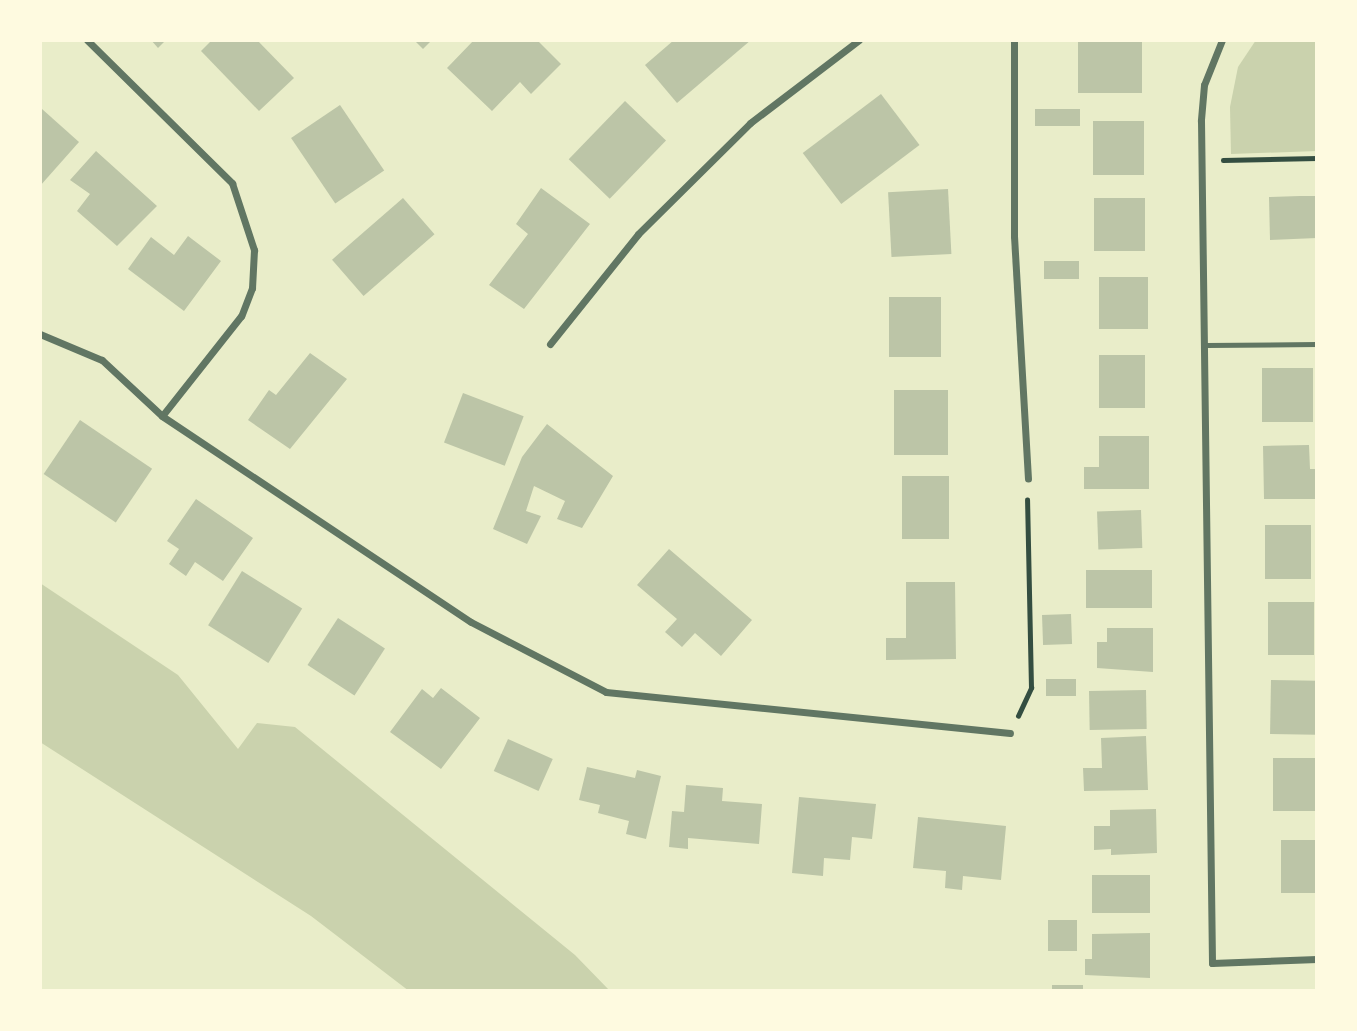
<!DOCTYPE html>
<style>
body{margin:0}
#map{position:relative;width:1357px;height:1031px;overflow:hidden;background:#e9edc9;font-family:"Crimson Pro",serif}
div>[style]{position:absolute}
.green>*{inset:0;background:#cad2ad}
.building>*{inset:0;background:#bcc5a7;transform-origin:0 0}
.path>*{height:4.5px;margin:-2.25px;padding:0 2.25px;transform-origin:2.25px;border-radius:2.25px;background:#344e41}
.service>*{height:5px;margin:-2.5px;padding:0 2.5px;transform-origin:2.5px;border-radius:2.5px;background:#617663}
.minor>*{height:7px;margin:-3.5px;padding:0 3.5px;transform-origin:3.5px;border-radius:3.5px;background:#617663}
span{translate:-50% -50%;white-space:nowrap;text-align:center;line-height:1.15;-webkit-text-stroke:5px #fefae0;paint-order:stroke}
.frame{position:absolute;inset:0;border:42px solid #fefae0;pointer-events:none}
</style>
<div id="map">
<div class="green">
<i style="clip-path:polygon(1256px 40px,1317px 40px,1317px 151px,1231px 154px,1230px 107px,1238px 67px)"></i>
<i style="clip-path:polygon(40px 583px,178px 675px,238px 749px,257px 723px,295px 727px,575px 955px,610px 991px,409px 991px,311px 916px,40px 742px)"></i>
</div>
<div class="building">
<i style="clip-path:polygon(151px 40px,166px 40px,158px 48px)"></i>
<i style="clip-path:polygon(212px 40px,257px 40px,294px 78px,259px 111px,201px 51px)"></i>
<i style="clip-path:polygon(414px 40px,432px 40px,423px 49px)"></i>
<i style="clip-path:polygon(474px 40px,537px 40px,561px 64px,531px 94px,520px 82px,492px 111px,447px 68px)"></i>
<i style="clip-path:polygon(674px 40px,751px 40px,677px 103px,645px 65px)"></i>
<i style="left:1078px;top:40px;width:64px;height:53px"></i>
<i style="left:881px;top:94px;width:64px;height:98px;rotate:53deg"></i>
<i style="left:625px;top:101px;width:57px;height:81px;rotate:44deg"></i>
<i style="left:340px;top:105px;width:79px;height:59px;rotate:56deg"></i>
<i style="clip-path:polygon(42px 109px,79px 142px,40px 186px,40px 111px)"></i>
<i style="left:1080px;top:109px;width:17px;height:45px;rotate:90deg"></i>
<i style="left:1144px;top:121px;width:54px;height:51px;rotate:90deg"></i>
<i style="clip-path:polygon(96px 151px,157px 206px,117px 246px,77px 211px,90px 194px,70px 180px)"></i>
<i style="clip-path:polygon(541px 188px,590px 224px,524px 309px,489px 285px,528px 234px,516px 224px)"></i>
<i style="left:948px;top:189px;width:65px;height:60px;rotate:87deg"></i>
<i style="clip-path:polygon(1300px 196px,1317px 196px,1317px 238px,1270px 240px,1269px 197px)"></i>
<i style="left:403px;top:198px;width:48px;height:94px;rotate:49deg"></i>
<i style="left:1094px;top:198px;width:51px;height:53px"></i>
<i style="clip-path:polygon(188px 236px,221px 261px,184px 311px,128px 269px,151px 237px,174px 255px)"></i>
<i style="left:1079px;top:261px;width:18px;height:35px;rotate:90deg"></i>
<i style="left:1099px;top:277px;width:49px;height:52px"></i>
<i style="left:889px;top:297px;width:52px;height:60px"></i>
<i style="clip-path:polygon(310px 353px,347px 379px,290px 449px,248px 420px,269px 390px,276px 395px)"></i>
<i style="left:1099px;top:355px;width:46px;height:53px"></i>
<i style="left:1262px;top:368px;width:51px;height:54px"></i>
<i style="left:948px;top:390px;width:65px;height:54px;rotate:90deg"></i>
<i style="left:463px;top:393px;width:65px;height:53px;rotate:21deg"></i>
<i style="left:80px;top:420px;width:87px;height:65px;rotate:34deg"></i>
<i style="clip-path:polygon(547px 424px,613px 476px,582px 528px,557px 519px,565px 501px,534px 486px,526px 511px,541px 516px,527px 544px,493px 529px,522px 457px)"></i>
<i style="clip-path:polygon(1099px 436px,1149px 436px,1149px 489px,1084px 489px,1084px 467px,1099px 467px)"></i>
<i style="clip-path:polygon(1309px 445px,1310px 469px,1317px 469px,1317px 499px,1264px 499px,1263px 446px)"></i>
<i style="left:902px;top:476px;width:47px;height:63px"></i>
<i style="clip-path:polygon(196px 499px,253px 538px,223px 581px,195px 562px,186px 576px,169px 564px,179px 549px,167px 541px)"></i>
<i style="left:1141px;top:510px;width:38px;height:44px;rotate:88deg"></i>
<i style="left:1265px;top:525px;width:46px;height:54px"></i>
<i style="clip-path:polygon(669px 549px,752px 620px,721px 656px,695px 633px,682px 647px,665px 632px,677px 619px,637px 585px)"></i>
<i style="left:1086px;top:570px;width:66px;height:38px"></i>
<i style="left:242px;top:571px;width:71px;height:64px;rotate:32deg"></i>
<i style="clip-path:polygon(906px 582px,955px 582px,956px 659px,886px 660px,886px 638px,906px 638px)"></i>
<i style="left:1268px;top:602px;width:46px;height:53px"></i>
<i style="left:1071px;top:614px;width:30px;height:29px;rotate:88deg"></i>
<i style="left:338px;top:618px;width:56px;height:56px;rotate:33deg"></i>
<i style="clip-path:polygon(1107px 628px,1153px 628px,1153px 672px,1097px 668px,1097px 642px,1107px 642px)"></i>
<i style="left:1076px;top:679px;width:17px;height:30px;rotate:90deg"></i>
<i style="left:1271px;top:680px;width:46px;height:54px;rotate:1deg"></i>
<i style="clip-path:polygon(441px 688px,480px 718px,441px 769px,390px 732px,422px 689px,433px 698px)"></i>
<i style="left:1146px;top:690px;width:39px;height:57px;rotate:89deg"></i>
<i style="clip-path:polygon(1146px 736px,1148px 790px,1084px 791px,1083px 768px,1102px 768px,1101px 738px)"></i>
<i style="left:508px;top:739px;width:49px;height:35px;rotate:24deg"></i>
<i style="left:1273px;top:758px;width:44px;height:53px"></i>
<i style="clip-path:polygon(587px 767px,635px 778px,637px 770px,661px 776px,646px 839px,626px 834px,629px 821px,598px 813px,600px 805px,579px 800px)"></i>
<i style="clip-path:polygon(686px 785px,723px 788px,722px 801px,762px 804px,759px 844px,688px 838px,688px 849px,669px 847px,672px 811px,684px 812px)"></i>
<i style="clip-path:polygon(799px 797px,876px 804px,872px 839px,852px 837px,850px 860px,824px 858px,823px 876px,792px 873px)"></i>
<i style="clip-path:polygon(1156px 809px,1157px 853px,1111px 855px,1111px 849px,1094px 850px,1094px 826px,1110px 826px,1110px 810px)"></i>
<i style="clip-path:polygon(918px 817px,1006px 826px,1001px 880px,963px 876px,962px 890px,945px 888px,946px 871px,913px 868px)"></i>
<i style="left:1281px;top:840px;width:36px;height:53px"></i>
<i style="left:1092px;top:875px;width:58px;height:38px"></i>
<i style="left:1048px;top:920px;width:29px;height:31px"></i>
<i style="clip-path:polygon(1150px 933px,1150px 978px,1085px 975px,1085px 959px,1092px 959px,1092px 934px)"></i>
<i style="left:1052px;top:985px;width:31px;height:6px"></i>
</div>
<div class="path">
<i style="left:1223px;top:160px;width:94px;rotate:-1.2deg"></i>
<i style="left:1018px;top:716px;width:31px;rotate:-65deg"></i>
<i style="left:1031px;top:688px;width:188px;rotate:-91.2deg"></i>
</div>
<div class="service">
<i style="left:1206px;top:345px;width:111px;rotate:-0.5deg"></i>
</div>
<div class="minor">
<i style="left:87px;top:40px;width:204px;rotate:44.6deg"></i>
<i style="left:232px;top:183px;width:71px;rotate:71.8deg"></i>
<i style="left:254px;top:250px;width:38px;rotate:93deg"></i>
<i style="left:252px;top:288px;width:30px;rotate:111deg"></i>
<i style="left:241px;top:316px;width:127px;rotate:128.3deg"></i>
<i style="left:162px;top:416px;width:371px;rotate:33.7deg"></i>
<i style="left:471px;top:622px;width:152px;rotate:27.4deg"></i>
<i style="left:606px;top:692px;width:406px;rotate:5.8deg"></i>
<i style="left:1014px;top:40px;width:196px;rotate:90deg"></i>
<i style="left:1014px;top:236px;width:243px;rotate:86.7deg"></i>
<i style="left:1222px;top:40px;width:48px;rotate:111.8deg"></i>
<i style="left:1204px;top:85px;width:36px;rotate:95deg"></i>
<i style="left:1201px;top:121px;width:842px;rotate:89.25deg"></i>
<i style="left:1212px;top:963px;width:105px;rotate:-2.2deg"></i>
<i style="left:40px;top:334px;width:67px;rotate:22.8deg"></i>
<i style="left:102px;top:360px;width:82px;rotate:43deg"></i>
<i style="left:550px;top:344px;width:141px;rotate:-51.3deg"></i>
<i style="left:638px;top:234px;width:158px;rotate:-44.7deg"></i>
<i style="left:750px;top:123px;width:137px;rotate:-37.3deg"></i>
</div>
<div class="frame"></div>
</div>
